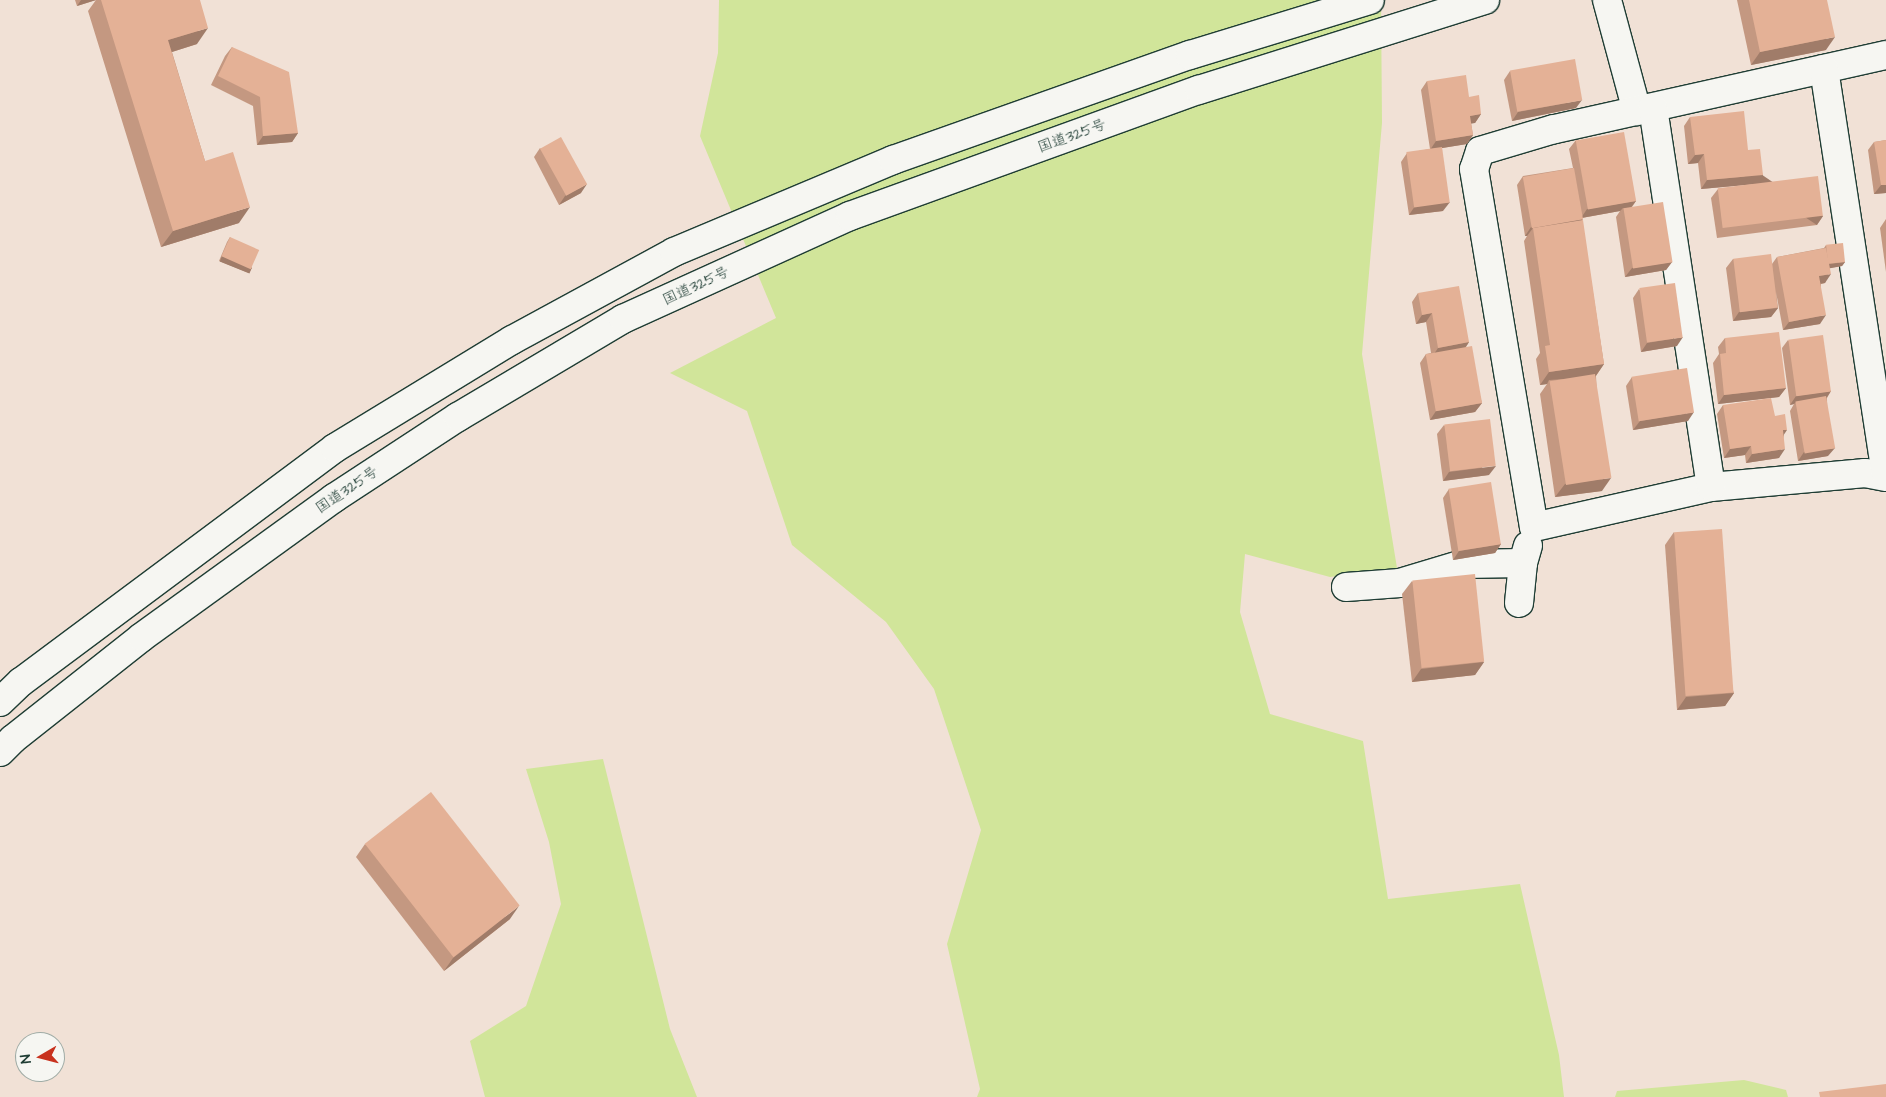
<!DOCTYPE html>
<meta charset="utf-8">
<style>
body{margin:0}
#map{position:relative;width:1886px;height:1097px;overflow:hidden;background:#f1e1d6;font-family:"Architects Daughter","Klee One",sans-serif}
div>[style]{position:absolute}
.green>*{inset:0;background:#d1e59a}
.roads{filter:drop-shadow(1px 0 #1f3d34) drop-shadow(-1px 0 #1f3d34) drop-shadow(0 1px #1f3d34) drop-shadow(0 -1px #1f3d34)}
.minor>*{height:28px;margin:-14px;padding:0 14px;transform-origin:14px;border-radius:14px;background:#f6f6f2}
.highway>*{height:28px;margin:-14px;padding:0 14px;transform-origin:14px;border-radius:14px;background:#f6f6f2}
.wall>*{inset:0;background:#c49881}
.shaded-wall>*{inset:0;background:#a07c69;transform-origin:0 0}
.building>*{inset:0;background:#e4b196;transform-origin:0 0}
span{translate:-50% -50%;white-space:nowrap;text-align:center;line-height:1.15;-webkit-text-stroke:4.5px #f6f6f2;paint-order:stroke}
.street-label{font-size:15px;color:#1f3d34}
.north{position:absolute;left:15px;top:1032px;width:50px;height:50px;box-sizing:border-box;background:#f6f6f2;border:1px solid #a0aca6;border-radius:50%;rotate:262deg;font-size:14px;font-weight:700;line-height:20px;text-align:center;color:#1f3d34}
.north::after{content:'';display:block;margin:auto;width:18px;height:22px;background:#c8321e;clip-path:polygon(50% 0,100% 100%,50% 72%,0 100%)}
</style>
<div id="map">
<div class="green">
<i style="clip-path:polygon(719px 0,1381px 0,1382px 123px,1362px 354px,1397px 568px,1330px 577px,1245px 554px,1240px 612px,1270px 714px,1363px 741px,1388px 899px,1520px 884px,1559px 1055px,1564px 1097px,977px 1097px,980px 1089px,947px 944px,981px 830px,934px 689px,886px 622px,792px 545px,747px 411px,670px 373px,776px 318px,700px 136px,718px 53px)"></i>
<i style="clip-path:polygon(603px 759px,670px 1029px,697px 1097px,485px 1097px,470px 1041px,526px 1006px,561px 904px,549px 842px,526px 769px)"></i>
<i style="clip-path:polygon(1744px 1080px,1786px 1090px,1788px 1097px,1615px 1097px,1617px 1091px)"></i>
</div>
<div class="roads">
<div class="minor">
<i style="left:1607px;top:0;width:115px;rotate:74.9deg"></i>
<i style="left:1886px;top:55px;width:340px;rotate:167.4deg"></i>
<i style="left:1554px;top:129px;width:77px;rotate:163.4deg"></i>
<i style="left:1480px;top:151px;width:19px;rotate:108deg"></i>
<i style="left:1474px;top:169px;width:363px;rotate:80.5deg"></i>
<i style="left:1534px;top:527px;width:181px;rotate:-12.7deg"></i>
<i style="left:1711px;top:487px;width:155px;rotate:-5.2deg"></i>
<i style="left:1865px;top:473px;width:21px;rotate:11deg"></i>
<i style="left:1824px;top:69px;width:412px;rotate:81.3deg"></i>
<i style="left:1653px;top:108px;width:383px;rotate:81.3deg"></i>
<i style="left:1346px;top:587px;width:54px;rotate:-4.2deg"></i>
<i style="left:1400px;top:583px;width:66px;rotate:-16.8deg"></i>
<i style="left:1463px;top:564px;width:60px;rotate:-1deg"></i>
<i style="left:1519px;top:603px;width:40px;rotate:-84.3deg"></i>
<i style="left:1523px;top:563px;width:18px;rotate:-74deg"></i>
</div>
<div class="highway">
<i style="left:0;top:702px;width:29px;rotate:-44deg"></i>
<i style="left:21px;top:682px;width:392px;rotate:-36.7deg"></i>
<i style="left:335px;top:448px;width:207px;rotate:-31.4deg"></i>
<i style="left:512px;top:340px;width:184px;rotate:-28.5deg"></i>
<i style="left:674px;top:252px;width:238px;rotate:-22.8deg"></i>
<i style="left:893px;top:160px;width:315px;rotate:-19.5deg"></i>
<i style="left:1190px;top:55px;width:188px;rotate:-17deg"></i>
<i style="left:0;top:752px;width:18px;rotate:-45deg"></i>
<i style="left:13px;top:739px;width:164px;rotate:-38.3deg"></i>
<i style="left:142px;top:637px;width:237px;rotate:-35.9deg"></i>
<i style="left:334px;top:498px;width:148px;rotate:-33.2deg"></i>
<i style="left:458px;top:417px;width:192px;rotate:-30.7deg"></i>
<i style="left:623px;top:319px;width:249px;rotate:-24.4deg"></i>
<i style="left:850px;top:216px;width:371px;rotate:-19.9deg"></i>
<i style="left:1199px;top:90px;width:300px;rotate:-17.5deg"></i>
</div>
</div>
<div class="wall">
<i style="clip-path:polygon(75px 0,200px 0,197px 44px,172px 52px,205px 161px,239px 223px,161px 247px,88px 11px,96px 0,77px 6px)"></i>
<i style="clip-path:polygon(1737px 0,1827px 0,1826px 50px,1751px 65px)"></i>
<i style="clip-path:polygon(232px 47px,298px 133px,292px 142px,257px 145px,253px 106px,211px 85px,225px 56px)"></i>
<i style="clip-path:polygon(1510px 71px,1576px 108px,1512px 121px,1504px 80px)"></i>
<i style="clip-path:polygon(1427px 81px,1469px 97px,1481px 114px,1475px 123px,1471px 123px,1473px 135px,1467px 144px,1442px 148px,1443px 211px,1409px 215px,1401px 162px,1407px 153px,1430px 149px,1421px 90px)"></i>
<i style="clip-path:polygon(1690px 117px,1748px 150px,1763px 175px,1756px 184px,1701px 189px,1698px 163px,1688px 164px,1684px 126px)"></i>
<i style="clip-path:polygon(1576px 140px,1636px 201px,1632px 207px,1672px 262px,1666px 270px,1625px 277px,1616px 217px,1620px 211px,1582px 218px,1582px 221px,1604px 364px,1596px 376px,1602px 491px,1555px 497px,1540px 394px,1547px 384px,1540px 385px,1536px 359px,1540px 353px,1524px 241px,1527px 236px,1525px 236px,1517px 185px,1523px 176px,1573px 168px,1569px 149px)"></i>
<i style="clip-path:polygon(1886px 140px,1886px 193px,1874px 194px,1868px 150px,1874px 142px)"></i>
<i style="clip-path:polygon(540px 148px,581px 193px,559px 205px,534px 157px)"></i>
<i style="clip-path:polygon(1718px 189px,1823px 216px,1817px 225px,1717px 238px,1711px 198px)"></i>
<i style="clip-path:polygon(1886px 219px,1886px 272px,1880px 228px)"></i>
<i style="clip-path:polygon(230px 237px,252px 268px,249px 273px,219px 261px,227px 242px)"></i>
<i style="clip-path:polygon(1826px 245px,1845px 262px,1842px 266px,1830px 268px,1825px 283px,1821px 284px,1820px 324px,1783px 330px,1776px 292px,1778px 308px,1771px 317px,1733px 321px,1726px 268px,1733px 259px,1772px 264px,1777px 257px,1824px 248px)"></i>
<i style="clip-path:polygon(1639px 289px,1677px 346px,1641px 352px,1633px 298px)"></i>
<i style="clip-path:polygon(1418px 293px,1469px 342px,1466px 347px,1482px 403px,1475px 412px,1430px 420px,1420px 363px,1426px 354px,1431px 353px,1426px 322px,1416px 324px,1412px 302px)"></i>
<i style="clip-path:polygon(1725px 338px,1786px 388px,1779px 397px,1718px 404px,1713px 363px,1719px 354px,1718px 347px)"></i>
<i style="clip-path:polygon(1788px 340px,1831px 391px,1827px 398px,1828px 456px,1798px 461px,1790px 411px,1794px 404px,1790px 405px,1782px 348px)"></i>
<i style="clip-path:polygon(1632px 377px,1688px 421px,1633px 430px,1626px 386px)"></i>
<i style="clip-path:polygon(1723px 405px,1775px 416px,1784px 435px,1779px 458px,1746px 463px,1745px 455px,1724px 458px,1717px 414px)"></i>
<i style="clip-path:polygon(1444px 425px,1489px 475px,1443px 481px,1437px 434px)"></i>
<i style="clip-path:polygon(1449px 489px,1501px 544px,1495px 553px,1453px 560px,1443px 498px)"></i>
<i style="clip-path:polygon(1674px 532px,1734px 693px,1725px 706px,1677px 710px,1665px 545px)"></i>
<i style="clip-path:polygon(1412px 581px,1484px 662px,1475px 675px,1412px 682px,1402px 594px)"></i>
<i style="clip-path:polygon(365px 844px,510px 919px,444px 971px,356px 857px)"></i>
</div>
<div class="shaded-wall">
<i style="clip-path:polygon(81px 0,96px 0,77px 6px)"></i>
<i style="clip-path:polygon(208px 28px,197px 44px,156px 57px,168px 40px)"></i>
<i style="clip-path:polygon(1835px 37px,1826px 50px,1751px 65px,1760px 52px)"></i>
<i style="clip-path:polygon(1582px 100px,1576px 108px,1512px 121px,1518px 112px)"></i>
<i style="clip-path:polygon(1481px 114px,1475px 123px,1464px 125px,1470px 116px)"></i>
<i style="clip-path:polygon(298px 133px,292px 142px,257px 145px,263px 136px)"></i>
<i style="clip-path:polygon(1473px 135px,1467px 144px,1430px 150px,1436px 141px)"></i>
<i style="clip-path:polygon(1704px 154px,1698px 163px,1688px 164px,1695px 155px)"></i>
<i style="clip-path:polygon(1763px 175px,1756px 184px,1701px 189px,1707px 180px)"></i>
<i style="clip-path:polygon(587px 184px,581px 193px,559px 205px,565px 196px)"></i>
<i style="clip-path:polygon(1881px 185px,1886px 185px,1886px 193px,1874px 194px)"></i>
<i style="clip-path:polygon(1636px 201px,1629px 210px,1623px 208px,1620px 211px,1581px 218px,1587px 209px)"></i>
<i style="clip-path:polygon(1450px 202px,1443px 211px,1409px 215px,1415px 206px)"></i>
<i style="clip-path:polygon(250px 207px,239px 223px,161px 247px,173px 231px)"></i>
<i style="left:1823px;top:216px;width:11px;height:101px;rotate:124deg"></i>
<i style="clip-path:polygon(1583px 219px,1576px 228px,1533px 228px,1527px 236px,1525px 236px,1531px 227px)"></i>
<i style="left:222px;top:256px;width:32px;height:6px;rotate:22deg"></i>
<i style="clip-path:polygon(1672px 262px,1666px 270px,1625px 277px,1632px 268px)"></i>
<i style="clip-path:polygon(1845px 262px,1842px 266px,1826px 269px,1829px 264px)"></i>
<i style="clip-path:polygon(1831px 274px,1825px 283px,1813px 285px,1819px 276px)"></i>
<i style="clip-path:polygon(1778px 308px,1771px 317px,1733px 321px,1739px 312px)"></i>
<i style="clip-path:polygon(1432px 313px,1426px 322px,1416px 324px,1422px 315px)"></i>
<i style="clip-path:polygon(1826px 315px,1820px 324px,1783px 330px,1789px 322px)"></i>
<i style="clip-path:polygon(1683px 337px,1677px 346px,1641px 352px,1647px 343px)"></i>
<i style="clip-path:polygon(1469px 342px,1463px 351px,1432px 357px,1438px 348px)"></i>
<i style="clip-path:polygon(1604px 364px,1595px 377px,1549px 380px,1547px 384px,1540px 385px,1549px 372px)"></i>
<i style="clip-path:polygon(1786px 388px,1779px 397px,1718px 404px,1724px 395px)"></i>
<i style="clip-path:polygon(1831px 391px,1825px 400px,1796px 402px,1794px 404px,1790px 405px,1796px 396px)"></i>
<i style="clip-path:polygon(1482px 403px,1475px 412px,1430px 420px,1436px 411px)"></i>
<i style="clip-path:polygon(1694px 412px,1688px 421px,1633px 430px,1640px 421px)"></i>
<i style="clip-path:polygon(1783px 430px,1787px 430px,1781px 439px)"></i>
<i style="clip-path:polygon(1751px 446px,1745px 455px,1724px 458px,1730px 449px)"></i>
<i style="clip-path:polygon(1835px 448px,1828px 456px,1798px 461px,1804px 452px)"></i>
<i style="clip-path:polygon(1785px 449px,1779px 458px,1746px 463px,1752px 454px)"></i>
<i style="clip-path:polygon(1496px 466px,1489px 475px,1443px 481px,1449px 472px)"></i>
<i style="clip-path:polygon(1611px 478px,1602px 491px,1555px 497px,1565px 484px)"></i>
<i style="clip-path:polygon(1501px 544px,1495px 553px,1453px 560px,1459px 551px)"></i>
<i style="clip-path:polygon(1484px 662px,1475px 675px,1412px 682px,1421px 669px)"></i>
<i style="clip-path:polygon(1734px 693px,1725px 706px,1677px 710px,1686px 697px)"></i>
<i style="clip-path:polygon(519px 906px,510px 919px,444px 971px,453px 958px)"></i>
</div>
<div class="building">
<i style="clip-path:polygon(101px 0,200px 0,208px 28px,168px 40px,205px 161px,233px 152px,250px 207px,173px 231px)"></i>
<i style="clip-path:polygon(1749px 0,1827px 0,1835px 37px,1760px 52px)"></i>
<i style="clip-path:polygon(232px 47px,289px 72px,298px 133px,263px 136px,260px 97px,218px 76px)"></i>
<i style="left:1575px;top:59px;width:42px;height:66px;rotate:80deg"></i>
<i style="clip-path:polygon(1466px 75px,1469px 97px,1479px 95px,1481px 114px,1470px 116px,1473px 135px,1436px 141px,1427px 81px)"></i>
<i style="clip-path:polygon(1744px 111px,1748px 150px,1760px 149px,1763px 175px,1707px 180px,1704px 154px,1695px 155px,1690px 117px)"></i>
<i style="left:1624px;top:132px;width:70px;height:49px;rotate:80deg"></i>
<i style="left:561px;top:137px;width:54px;height:24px;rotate:61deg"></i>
<i style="clip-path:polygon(1886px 140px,1886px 185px,1881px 185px,1874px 142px)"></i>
<i style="left:1442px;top:147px;width:56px;height:36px;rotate:82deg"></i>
<i style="left:1574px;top:168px;width:52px;height:52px;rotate:80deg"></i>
<i style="left:1818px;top:176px;width:40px;height:101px;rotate:83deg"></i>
<i style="left:1663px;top:202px;width:61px;height:40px;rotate:81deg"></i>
<i style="clip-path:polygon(1583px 220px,1604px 364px,1549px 372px,1545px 346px,1550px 345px,1533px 228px)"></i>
<i style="left:230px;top:237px;width:32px;height:21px;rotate:24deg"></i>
<i style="left:1843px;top:243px;width:19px;height:17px;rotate:84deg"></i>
<i style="clip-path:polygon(1826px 248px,1831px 274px,1819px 276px,1826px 315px,1789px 322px,1777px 257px)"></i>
<i style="left:1771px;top:254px;width:54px;height:38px;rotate:83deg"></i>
<i style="left:1675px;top:283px;width:55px;height:36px;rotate:82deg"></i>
<i style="clip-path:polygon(1459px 286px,1469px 342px,1438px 348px,1432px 313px,1422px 315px,1418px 293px)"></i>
<i style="clip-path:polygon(1779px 332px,1786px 388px,1724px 395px,1720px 354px,1726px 353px,1725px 338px)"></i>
<i style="left:1823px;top:335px;width:57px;height:35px;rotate:82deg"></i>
<i style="left:1472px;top:346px;width:58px;height:47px;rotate:80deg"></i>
<i style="left:1687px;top:368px;width:45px;height:56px;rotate:81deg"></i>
<i style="left:1595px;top:374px;width:105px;height:46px;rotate:81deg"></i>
<i style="left:1826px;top:396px;width:53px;height:31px;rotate:80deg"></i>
<i style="clip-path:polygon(1771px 398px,1775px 416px,1785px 414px,1787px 430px,1783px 430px,1785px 449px,1752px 454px,1751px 446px,1730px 449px,1723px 405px)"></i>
<i style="left:1490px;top:419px;width:47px;height:46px;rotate:83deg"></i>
<i style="left:1491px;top:482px;width:63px;height:43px;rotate:81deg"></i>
<i style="left:1722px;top:529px;width:164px;height:48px;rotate:86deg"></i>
<i style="left:1475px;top:574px;width:88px;height:63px;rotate:84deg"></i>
<i style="left:431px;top:792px;width:144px;height:84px;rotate:52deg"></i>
<i style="clip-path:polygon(1886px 1084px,1886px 1097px,1820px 1097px,1819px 1092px)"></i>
</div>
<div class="street-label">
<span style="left:1072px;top:136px;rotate:-20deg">国道325号</span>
<span style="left:696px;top:286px;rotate:-25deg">国道325号</span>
<span style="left:347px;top:490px;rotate:-34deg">国道325号</span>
</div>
<div class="north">N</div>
</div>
